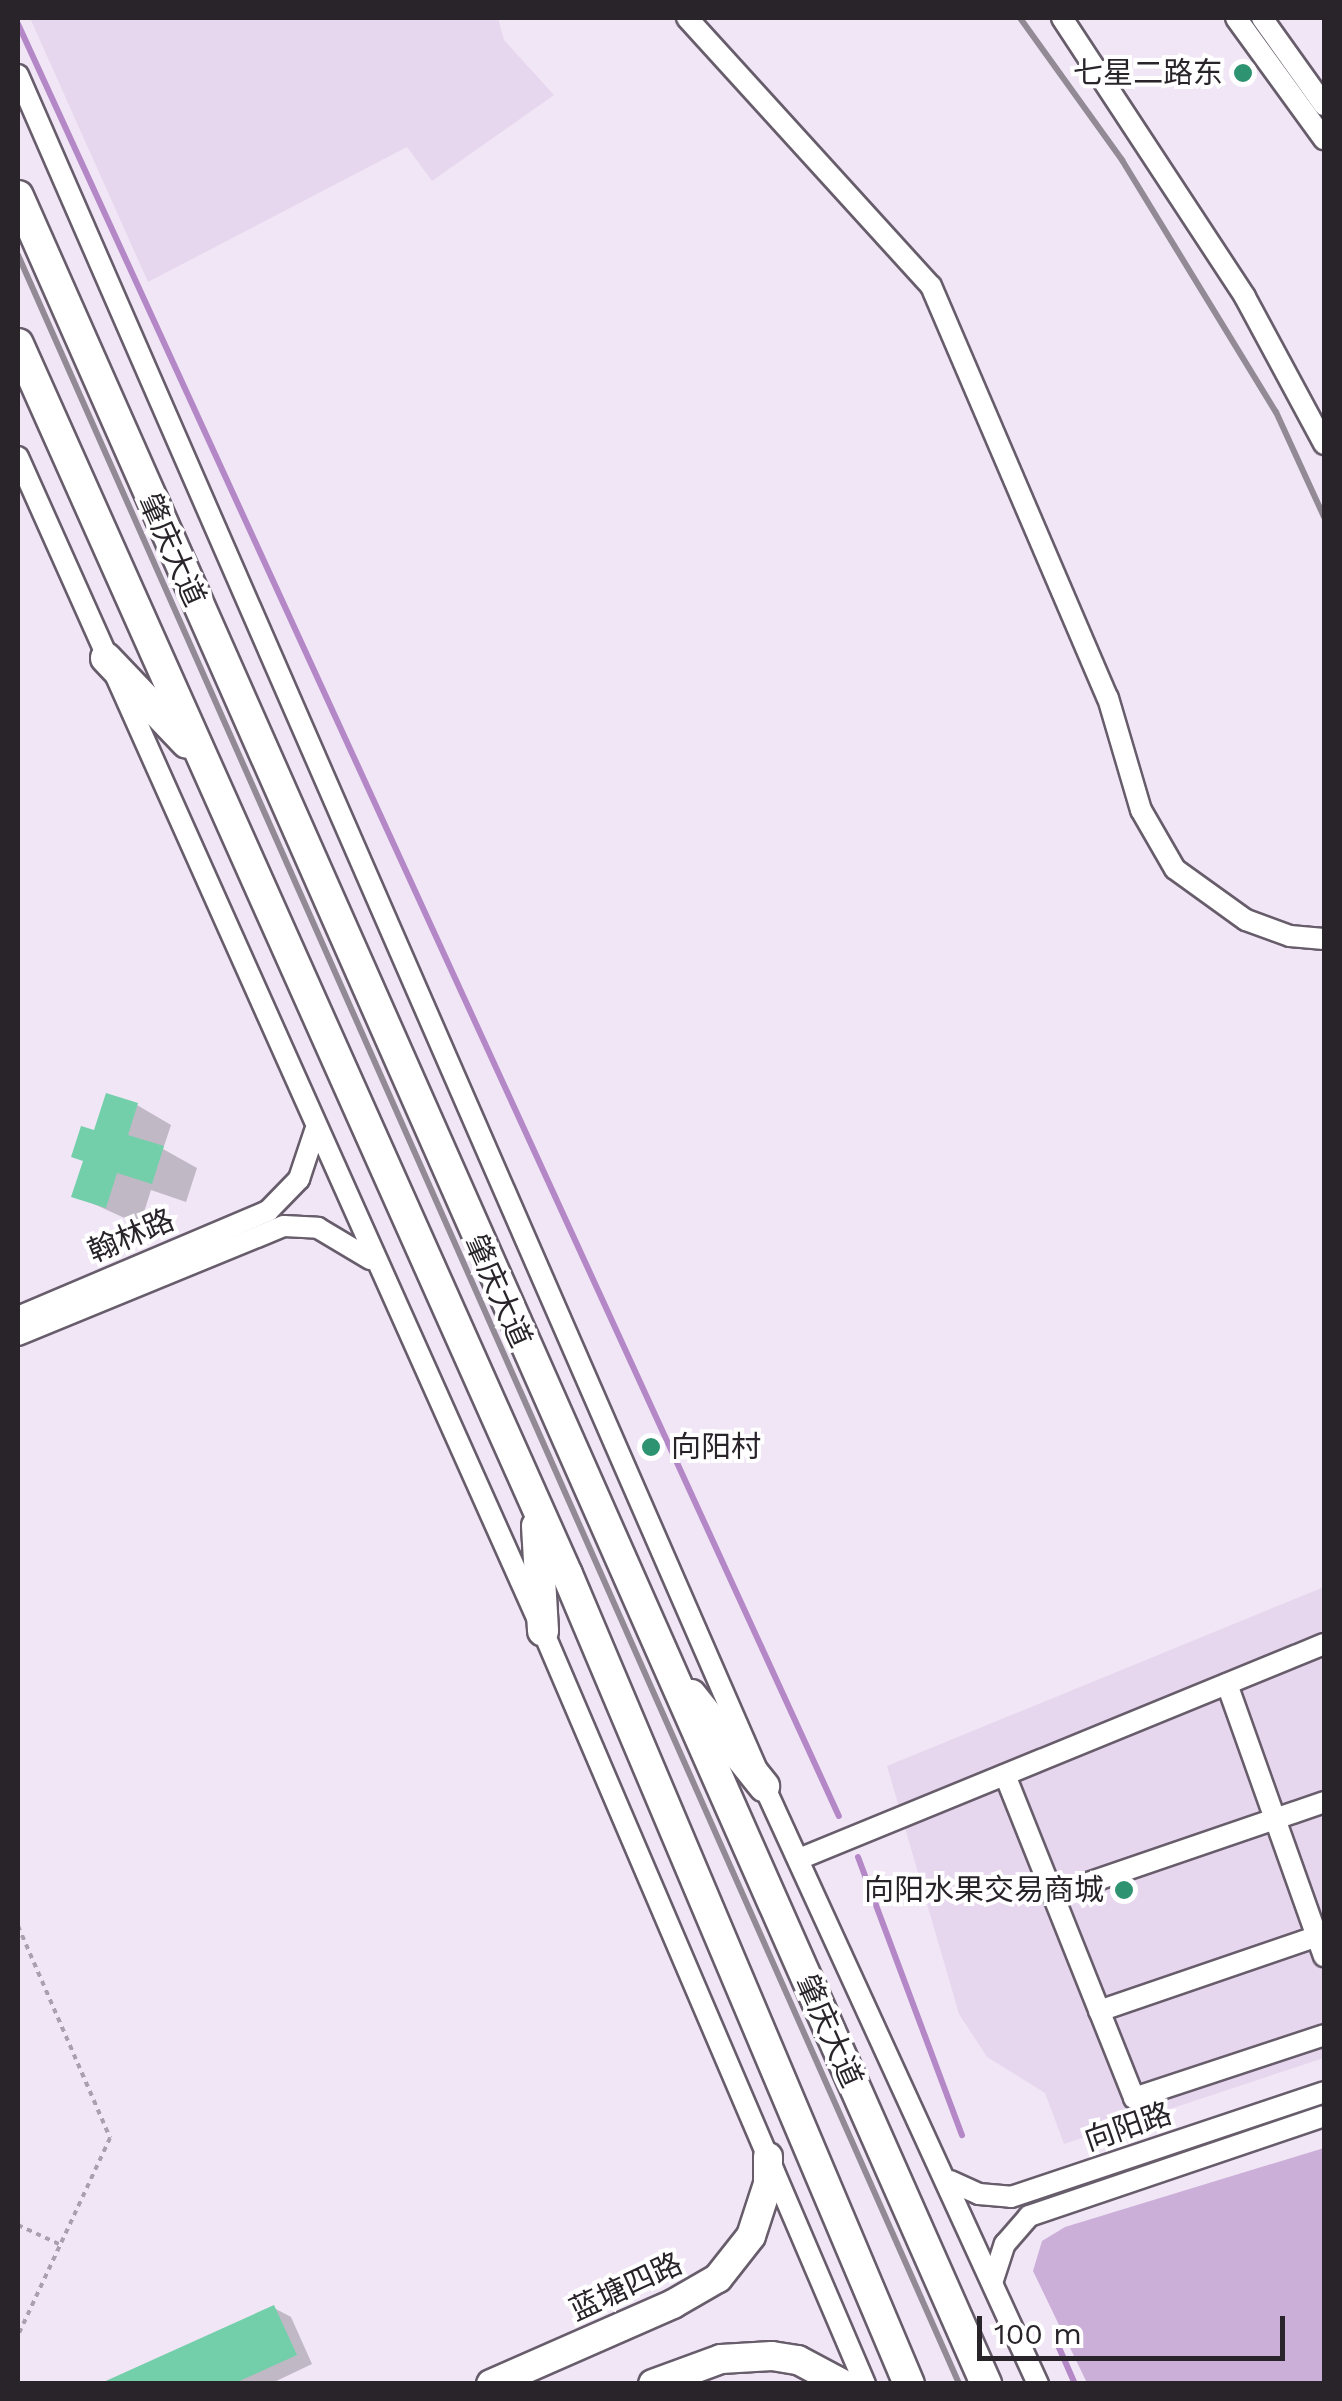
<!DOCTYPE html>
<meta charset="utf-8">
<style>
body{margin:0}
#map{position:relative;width:1342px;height:2401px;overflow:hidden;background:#f1e6f6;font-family:"Work Sans","Noto Sans SC",sans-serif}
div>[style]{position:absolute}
.built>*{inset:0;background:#e7d7ee}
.green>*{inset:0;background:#ccafd8}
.shadow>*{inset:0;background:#0003}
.stream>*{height:6px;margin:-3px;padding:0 3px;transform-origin:3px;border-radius:3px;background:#b487c7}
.building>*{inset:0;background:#73cfaa}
.path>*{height:4px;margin-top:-2px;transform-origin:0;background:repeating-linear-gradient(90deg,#a8a0ac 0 5px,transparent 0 10px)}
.roads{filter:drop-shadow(2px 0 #675d6b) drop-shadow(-2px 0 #675d6b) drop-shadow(0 2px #675d6b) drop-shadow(0 -2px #675d6b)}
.minor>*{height:20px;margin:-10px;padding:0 10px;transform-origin:10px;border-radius:10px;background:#fff}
.major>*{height:28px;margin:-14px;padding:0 14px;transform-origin:14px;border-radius:14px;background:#fff}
.highway>*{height:30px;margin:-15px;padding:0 15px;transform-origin:15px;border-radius:15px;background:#fff}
.rail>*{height:6px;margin:-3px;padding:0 3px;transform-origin:3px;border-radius:3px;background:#928a95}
.dots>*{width:28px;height:28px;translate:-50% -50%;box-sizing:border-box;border:5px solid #fff;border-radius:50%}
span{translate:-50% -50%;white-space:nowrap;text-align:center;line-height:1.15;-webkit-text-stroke:8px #fff;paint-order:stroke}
.poi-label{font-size:30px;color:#29242a}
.right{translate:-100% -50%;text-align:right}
.left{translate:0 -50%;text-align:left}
.street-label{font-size:30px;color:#29242a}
.frame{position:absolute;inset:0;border:20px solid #29242a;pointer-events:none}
.scale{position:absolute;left:977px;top:2316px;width:308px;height:45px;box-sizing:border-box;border:5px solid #29242a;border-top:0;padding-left:12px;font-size:30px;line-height:35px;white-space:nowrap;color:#29242a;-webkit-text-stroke:8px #fff;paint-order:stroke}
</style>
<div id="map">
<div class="built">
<i style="clip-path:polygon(30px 18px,498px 18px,504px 40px,554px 95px,432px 181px,407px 147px,148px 282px)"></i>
<i style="clip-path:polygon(1324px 1587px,1324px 2058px,1064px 2144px,1045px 2093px,987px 2057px,959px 2014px,887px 1766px)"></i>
</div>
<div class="green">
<i style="clip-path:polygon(1324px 2148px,1324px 2383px,1087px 2383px,1033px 2271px,1042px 2241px,1065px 2227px)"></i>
</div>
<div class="shadow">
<i style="clip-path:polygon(137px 1105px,171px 1125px,163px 1149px,197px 1168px,186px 1202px,151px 1190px,140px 1225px,74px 1195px,96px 1133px)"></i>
<i style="clip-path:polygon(274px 2308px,291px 2317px,312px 2364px,270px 2384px,105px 2384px)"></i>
</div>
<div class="stream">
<i style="left:18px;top:24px;width:1971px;rotate:65.39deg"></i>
<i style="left:858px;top:1857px;width:297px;rotate:69.5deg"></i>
<i style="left:1057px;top:2343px;width:45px;rotate:66.3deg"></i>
</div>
<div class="building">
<i style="clip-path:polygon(106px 1093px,138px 1103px,128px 1135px,164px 1146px,152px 1184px,117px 1173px,106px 1208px,71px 1197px,83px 1161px,71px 1157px,81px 1126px,94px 1130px)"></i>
<i style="clip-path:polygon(274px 2305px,297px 2355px,233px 2384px,99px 2384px)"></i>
</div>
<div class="path">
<i style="left:18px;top:1926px;width:231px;rotate:66.5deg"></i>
<i style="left:110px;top:2138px;width:217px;rotate:115deg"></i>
<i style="left:18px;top:2225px;width:45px;rotate:24.9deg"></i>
</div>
<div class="roads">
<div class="minor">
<i style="left:687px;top:18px;width:362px;rotate:47.7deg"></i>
<i style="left:931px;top:286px;width:448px;rotate:66.8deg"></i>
<i style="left:1108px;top:698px;width:117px;rotate:73.6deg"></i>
<i style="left:1141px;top:810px;width:68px;rotate:60deg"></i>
<i style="left:1175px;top:869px;width:87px;rotate:35.7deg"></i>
<i style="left:1246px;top:920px;width:47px;rotate:20deg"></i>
<i style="left:1290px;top:936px;width:34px;rotate:5deg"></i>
<i style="left:1062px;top:18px;width:334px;rotate:56.7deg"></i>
<i style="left:1245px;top:297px;width:167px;rotate:61.7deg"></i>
<i style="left:1236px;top:18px;width:150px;rotate:54deg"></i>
<i style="left:1262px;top:18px;width:107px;rotate:54.5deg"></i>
<i style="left:18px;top:75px;width:1867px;rotate:66.44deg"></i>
<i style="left:764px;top:1786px;width:658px;rotate:65.38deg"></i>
<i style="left:18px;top:457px;width:1286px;rotate:65.91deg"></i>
<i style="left:543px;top:1631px;width:819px;rotate:66.85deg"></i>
<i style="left:18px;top:1317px;width:272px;rotate:-23deg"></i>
<i style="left:268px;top:1211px;width:45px;rotate:-45.9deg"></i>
<i style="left:299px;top:1179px;width:51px;rotate:-71.6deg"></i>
<i style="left:18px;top:1335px;width:287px;rotate:-22.3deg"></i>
<i style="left:284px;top:1226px;width:34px;rotate:3deg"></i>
<i style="left:318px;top:1228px;width:61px;rotate:30.8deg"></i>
<i style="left:1227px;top:1684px;width:289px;rotate:70.4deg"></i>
<i style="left:1005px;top:1775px;width:348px;rotate:68.2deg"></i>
<i style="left:1134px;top:2098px;width:200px;rotate:-18.3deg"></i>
<i style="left:799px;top:1859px;width:567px;rotate:-22.27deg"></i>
<i style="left:1053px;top:1895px;width:287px;rotate:-18.9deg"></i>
<i style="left:1099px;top:2011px;width:238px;rotate:-18.9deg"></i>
<i style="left:950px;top:2181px;width:32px;rotate:24deg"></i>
<i style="left:979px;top:2194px;width:32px;rotate:5deg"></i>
<i style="left:1011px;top:2197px;width:330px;rotate:-18.5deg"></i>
<i style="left:993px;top:2280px;width:38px;rotate:-72deg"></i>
<i style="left:1005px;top:2244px;width:37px;rotate:-49deg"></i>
<i style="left:1029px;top:2216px;width:311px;rotate:-18.7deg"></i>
</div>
<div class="major">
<i style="left:491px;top:2384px;width:199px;rotate:-23.7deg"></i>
<i style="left:673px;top:2304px;width:52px;rotate:-30deg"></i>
<i style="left:718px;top:2278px;width:53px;rotate:-51.8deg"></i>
<i style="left:751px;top:2236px;width:55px;rotate:-71.9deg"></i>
<i style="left:768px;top:2184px;width:27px;rotate:-90deg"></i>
<i style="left:653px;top:2384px;width:72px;rotate:-20.2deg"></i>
<i style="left:721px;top:2359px;width:51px;rotate:-3.4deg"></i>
<i style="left:772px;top:2356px;width:26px;rotate:9deg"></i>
<i style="left:798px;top:2360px;width:51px;rotate:28.1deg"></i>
</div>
<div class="highway">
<i style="left:18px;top:196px;width:2393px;rotate:66.13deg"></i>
<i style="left:18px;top:344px;width:1347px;rotate:65.95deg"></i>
<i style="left:567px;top:1574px;width:879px;rotate:67.11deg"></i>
<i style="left:106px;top:658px;width:117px;rotate:46.4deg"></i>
<i style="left:537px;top:1526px;width:105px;rotate:86.7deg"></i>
<i style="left:691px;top:1695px;width:117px;rotate:51.3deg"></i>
</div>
</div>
<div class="rail">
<i style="left:1020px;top:18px;width:175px;rotate:54.3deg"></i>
<i style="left:1122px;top:160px;width:295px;rotate:58.6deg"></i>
<i style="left:1276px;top:412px;width:115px;rotate:65.4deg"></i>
<i style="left:18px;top:255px;width:2328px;rotate:66.15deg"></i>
</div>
<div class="dots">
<i style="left:1243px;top:73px;background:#2d9370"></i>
<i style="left:651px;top:1447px;background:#2d9370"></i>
<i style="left:1124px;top:1890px;background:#2d9370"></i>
</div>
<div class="poi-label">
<span class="right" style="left:1223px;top:73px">七星二路东</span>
<span class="left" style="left:671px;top:1447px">向阳村</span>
<span class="right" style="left:1104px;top:1890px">向阳水果交易商城</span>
</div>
<div class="street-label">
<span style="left:172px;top:550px;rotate:66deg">肇庆大道</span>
<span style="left:131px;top:1236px;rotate:-23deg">翰林路</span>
<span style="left:498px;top:1291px;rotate:66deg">肇庆大道</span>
<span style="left:829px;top:2031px;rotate:66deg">肇庆大道</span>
<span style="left:1128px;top:2127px;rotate:-19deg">向阳路</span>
<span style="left:626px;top:2287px;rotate:-25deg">蓝塘四路</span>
</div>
<div class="frame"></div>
<div class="scale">100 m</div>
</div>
